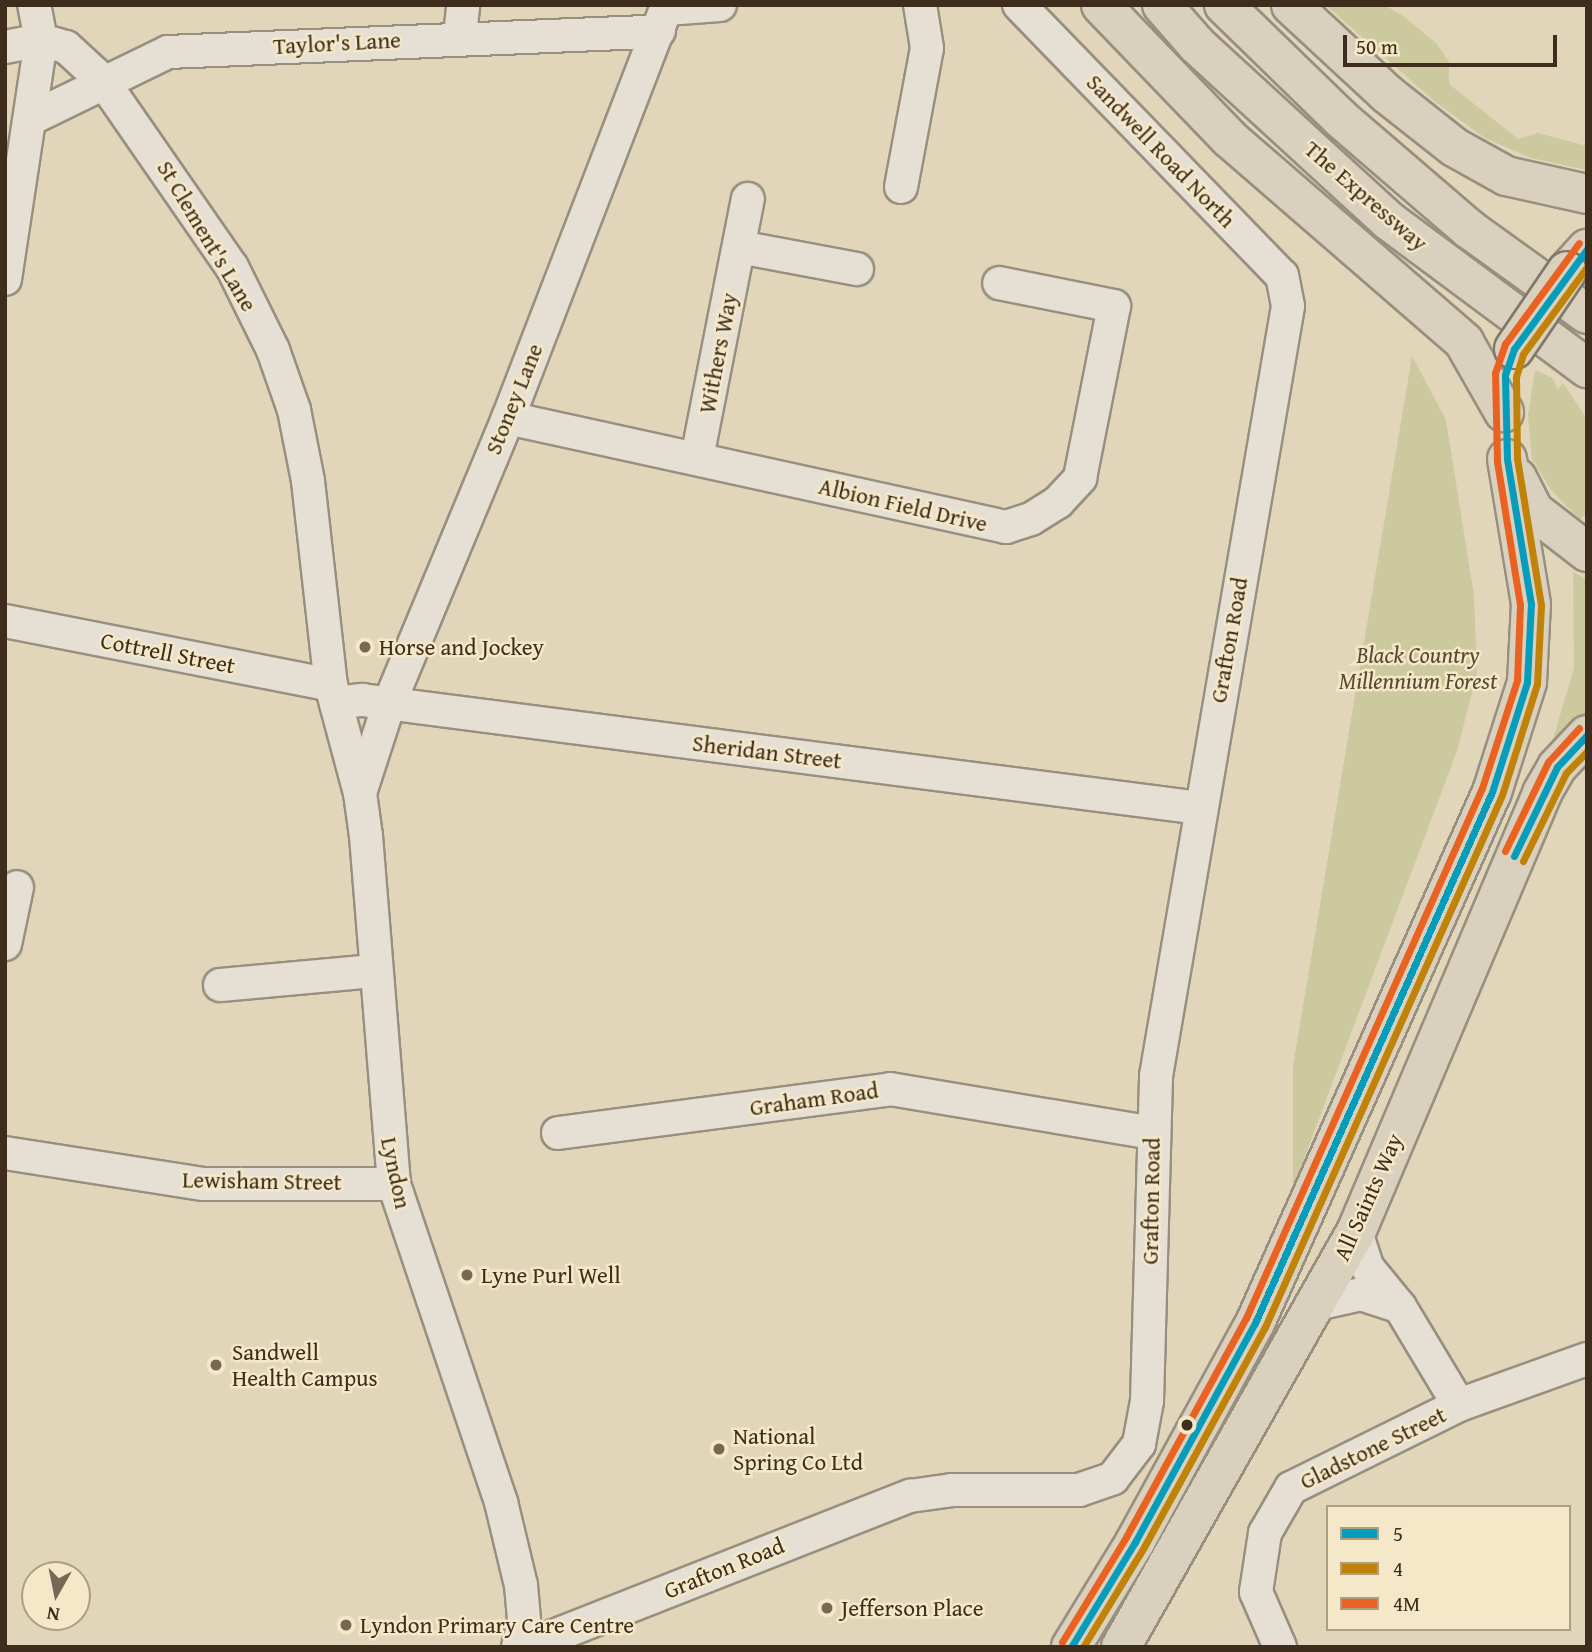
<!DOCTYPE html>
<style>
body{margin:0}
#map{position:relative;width:1592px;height:1652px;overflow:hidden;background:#e1d5ba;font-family:"Gentium Book Plus",serif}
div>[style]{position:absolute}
.green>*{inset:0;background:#ccc99e}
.roads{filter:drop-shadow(2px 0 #988f7f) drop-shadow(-2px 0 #988f7f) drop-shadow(0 2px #988f7f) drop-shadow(0 -2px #988f7f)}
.minor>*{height:32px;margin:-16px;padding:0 16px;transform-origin:16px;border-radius:16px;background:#e5e0d3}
.highway>*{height:38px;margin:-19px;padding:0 19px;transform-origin:19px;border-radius:19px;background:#d9d1be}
.bridges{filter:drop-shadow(2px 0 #817969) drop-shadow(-2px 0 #817969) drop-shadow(0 2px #817969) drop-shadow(0 -2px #817969)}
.highway-bridge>*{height:38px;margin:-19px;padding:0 19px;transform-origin:19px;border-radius:19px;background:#d9d1be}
.bus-1>*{height:7px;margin:-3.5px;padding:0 3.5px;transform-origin:3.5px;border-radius:3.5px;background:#069dbc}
.bus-2>*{height:7px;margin:-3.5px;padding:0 3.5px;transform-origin:3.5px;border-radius:3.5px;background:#c08208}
.bus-3>*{height:7px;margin:-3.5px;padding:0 3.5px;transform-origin:3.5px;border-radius:3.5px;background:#e96222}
.dots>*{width:19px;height:19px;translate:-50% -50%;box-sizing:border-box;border:4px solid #f5e8c8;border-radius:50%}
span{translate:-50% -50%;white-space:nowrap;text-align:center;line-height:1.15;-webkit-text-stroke:5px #f5e8c8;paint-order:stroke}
.street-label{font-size:23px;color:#3e2d1c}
.poi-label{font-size:23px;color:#3e2d1c}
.left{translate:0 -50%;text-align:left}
.park-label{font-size:23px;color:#574a32;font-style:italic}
.frame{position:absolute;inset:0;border:7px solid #3e2d1c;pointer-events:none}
.legend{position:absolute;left:1326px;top:1505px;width:245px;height:126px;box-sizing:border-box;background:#f5e8c8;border:2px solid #ac9d83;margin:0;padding:9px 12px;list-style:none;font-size:21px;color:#3e2d1c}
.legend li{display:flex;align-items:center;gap:14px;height:35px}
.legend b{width:35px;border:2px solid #ac9d83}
.north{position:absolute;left:21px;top:1561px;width:70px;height:70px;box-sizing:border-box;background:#f5e8c8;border:2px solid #ac9d83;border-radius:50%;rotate:189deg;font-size:19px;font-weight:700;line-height:28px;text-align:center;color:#3e2d1c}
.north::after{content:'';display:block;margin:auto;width:24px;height:32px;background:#776853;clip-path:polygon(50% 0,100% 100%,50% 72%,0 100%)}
.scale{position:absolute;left:1343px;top:35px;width:214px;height:32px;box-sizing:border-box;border:4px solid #3e2d1c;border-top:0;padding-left:9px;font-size:21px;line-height:24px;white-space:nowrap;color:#3e2d1c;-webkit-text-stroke:5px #f5e8c8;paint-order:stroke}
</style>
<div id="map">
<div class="green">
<i style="clip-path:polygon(1326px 5px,1384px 5px,1402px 15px,1437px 44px,1449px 62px,1449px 84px,1518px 139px,1538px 133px,1587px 146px,1587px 170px,1531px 158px,1485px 138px,1434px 101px)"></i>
<i style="clip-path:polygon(1412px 356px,1446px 420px,1474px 596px,1477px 673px,1457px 751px,1293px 1188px,1293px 1066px)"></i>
<i style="clip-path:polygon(1535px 370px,1552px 378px,1558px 389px,1563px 383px,1587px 419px,1587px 512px,1580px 520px,1551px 490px,1532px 459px,1528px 415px)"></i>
<i style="clip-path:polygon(1573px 572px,1587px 580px,1587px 714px,1551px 746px,1574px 668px)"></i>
</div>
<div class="roads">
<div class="minor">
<i style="left:666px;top:9px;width:54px;rotate:-4.2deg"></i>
<i style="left:460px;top:36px;width:31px;rotate:-84deg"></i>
<i style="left:5px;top:47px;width:37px;rotate:-11deg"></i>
<i style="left:41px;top:40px;width:26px;rotate:16deg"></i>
<i style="left:66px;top:47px;width:50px;rotate:42.6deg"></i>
<i style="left:103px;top:81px;width:226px;rotate:55.3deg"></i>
<i style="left:232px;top:267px;width:93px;rotate:63.7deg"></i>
<i style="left:273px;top:350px;width:64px;rotate:70.7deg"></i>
<i style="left:294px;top:410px;width:72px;rotate:78.8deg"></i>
<i style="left:308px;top:481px;width:205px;rotate:83.6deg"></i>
<i style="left:331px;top:685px;width:112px;rotate:75deg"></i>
<i style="left:360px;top:793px;width:43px;rotate:82.1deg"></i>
<i style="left:366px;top:836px;width:349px;rotate:85.4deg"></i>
<i style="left:394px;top:1184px;width:336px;rotate:71.4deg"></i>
<i style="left:501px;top:1502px;width:85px;rotate:76.5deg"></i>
<i style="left:521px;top:1585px;width:36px;rotate:85deg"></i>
<i style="left:524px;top:1621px;width:27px;rotate:103deg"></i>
<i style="left:30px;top:119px;width:153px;rotate:-25.9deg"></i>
<i style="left:168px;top:52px;width:491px;rotate:-2.4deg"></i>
<i style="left:901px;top:187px;width:141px;rotate:-79.4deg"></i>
<i style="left:927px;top:48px;width:44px;rotate:-99.2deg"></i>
<i style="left:739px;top:247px;width:120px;rotate:10.6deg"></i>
<i style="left:5px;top:279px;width:242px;rotate:-81.4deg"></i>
<i style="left:41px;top:40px;width:36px;rotate:-101deg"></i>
<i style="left:508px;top:418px;width:510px;rotate:12.35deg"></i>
<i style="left:1006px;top:527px;width:26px;rotate:-18deg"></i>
<i style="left:1031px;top:519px;width:32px;rotate:-32deg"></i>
<i style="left:1058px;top:502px;width:33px;rotate:-47deg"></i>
<i style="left:1080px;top:478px;width:175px;rotate:-78.8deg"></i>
<i style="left:1114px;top:306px;width:117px;rotate:-168.7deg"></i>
<i style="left:697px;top:458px;width:264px;rotate:-78.9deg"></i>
<i style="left:5px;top:621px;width:332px;rotate:11.1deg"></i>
<i style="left:336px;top:703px;width:26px;rotate:-7deg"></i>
<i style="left:362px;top:700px;width:844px;rotate:7.35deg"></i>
<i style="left:360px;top:793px;width:94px;rotate:-72deg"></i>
<i style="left:389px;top:704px;width:310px;rotate:-67.4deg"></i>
<i style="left:508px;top:418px;width:443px;rotate:-68.9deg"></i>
<i style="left:5px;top:944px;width:58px;rotate:-78.1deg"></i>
<i style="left:220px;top:985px;width:155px;rotate:-5.2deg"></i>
<i style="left:558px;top:1133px;width:335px;rotate:-7.5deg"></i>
<i style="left:890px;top:1089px;width:266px;rotate:9.5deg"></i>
<i style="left:5px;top:1153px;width:201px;rotate:8.9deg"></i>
<i style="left:204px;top:1184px;width:190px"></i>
<i style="left:1356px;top:1232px;width:38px;rotate:72deg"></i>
<i style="left:1368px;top:1268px;width:50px;rotate:50.6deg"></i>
<i style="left:1400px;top:1307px;width:114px;rotate:59deg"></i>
<i style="left:1459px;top:1405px;width:136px;rotate:-19.8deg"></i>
<i style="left:1317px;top:1304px;width:45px;rotate:-12.8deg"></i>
<i style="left:1361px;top:1294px;width:41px;rotate:18.4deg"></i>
<i style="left:526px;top:1647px;width:413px;rotate:-21.5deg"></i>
<i style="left:910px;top:1496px;width:42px;rotate:-8.1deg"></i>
<i style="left:952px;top:1490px;width:127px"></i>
<i style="left:1079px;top:1490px;width:36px;rotate:-19deg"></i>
<i style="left:1113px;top:1478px;width:43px;rotate:-52.6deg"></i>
<i style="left:1139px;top:1444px;width:44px;rotate:-79.5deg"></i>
<i style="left:1147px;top:1401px;width:325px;rotate:-88.4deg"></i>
<i style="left:1156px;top:1076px;width:781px;rotate:-80.27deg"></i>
<i style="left:1288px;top:306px;width:31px;rotate:-101deg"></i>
<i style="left:1282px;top:276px;width:378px;rotate:-134.1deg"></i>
<i style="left:1280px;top:1647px;width:60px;rotate:-113.6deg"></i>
<i style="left:1256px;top:1592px;width:60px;rotate:-81.3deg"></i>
<i style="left:1265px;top:1533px;width:52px;rotate:-60deg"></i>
<i style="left:1291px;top:1488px;width:187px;rotate:-26.3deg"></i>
</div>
<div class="highway">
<i style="left:1101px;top:5px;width:186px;rotate:46.1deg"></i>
<i style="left:1230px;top:139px;width:310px;rotate:40.9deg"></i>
<i style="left:1464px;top:342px;width:81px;rotate:60.3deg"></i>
<i style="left:1162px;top:5px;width:53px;rotate:48.8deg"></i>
<i style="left:1197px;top:45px;width:260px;rotate:42.5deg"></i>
<i style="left:1389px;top:221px;width:247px;rotate:36.6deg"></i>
<i style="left:1224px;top:5px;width:162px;rotate:44.2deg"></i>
<i style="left:1340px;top:118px;width:170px;rotate:40.7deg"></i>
<i style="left:1469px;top:229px;width:145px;rotate:35.8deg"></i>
<i style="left:1291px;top:5px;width:131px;rotate:42.8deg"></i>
<i style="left:1387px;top:94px;width:85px;rotate:38.3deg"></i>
<i style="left:1454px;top:147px;width:60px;rotate:29.1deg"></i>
<i style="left:1506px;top:176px;width:83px;rotate:12.5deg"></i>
<i style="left:1567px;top:271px;width:30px;rotate:-48deg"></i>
<i style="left:1517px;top:478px;width:37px;rotate:63deg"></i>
<i style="left:1534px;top:511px;width:67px;rotate:37.7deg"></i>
<i style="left:1071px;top:1647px;width:123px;rotate:-58.6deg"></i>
<i style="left:1135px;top:1542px;width:250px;rotate:-61.3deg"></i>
<i style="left:1255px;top:1323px;width:581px;rotate:-65.95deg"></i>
<i style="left:1492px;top:792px;width:115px;rotate:-72.3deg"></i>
<i style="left:1527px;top:682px;width:78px;rotate:-87.1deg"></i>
<i style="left:1531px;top:604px;width:147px;rotate:-99.4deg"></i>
<i style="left:1121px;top:1647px;width:477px;rotate:-60.5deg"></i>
<i style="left:1356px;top:1232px;width:477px;rotate:-67deg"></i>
<i style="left:1542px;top:793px;width:30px;rotate:-60deg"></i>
<i style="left:1557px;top:767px;width:44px;rotate:-46.8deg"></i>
</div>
</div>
<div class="bridges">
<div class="highway-bridge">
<i style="left:1514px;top:349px;width:94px;rotate:-55.8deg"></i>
</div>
</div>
<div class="bus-1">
<i style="left:1514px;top:856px;width:99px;rotate:-64.2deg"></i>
<i style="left:1557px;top:767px;width:44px;rotate:-46.8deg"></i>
<i style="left:1071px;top:1647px;width:123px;rotate:-58.6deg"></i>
<i style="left:1135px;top:1542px;width:250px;rotate:-61.3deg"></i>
<i style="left:1255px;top:1323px;width:581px;rotate:-65.95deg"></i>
<i style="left:1492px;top:792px;width:115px;rotate:-72.3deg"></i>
<i style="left:1527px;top:682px;width:78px;rotate:-87.1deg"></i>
<i style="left:1531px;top:604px;width:147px;rotate:-99.4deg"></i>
<i style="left:1507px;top:459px;width:84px;rotate:-91.4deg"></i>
<i style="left:1505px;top:375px;width:28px;rotate:-71deg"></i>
<i style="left:1514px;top:349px;width:124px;rotate:-53.9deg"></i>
</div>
<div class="bus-2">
<i style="left:1523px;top:861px;width:98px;rotate:-64deg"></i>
<i style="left:1566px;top:773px;width:30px;rotate:-46deg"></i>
<i style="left:1083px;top:1647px;width:117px;rotate:-58.6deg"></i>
<i style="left:1144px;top:1547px;width:251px;rotate:-61.2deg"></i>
<i style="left:1265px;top:1327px;width:582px;rotate:-65.99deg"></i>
<i style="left:1502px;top:795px;width:116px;rotate:-72.5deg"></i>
<i style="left:1537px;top:684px;width:79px;rotate:-87.1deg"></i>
<i style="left:1541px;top:605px;width:149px;rotate:-99.3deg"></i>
<i style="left:1517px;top:458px;width:81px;rotate:-90.7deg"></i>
<i style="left:1516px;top:377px;width:24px;rotate:-73deg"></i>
<i style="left:1523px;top:354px;width:108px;rotate:-53.7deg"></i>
</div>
<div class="bus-3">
<i style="left:1505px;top:851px;width:99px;rotate:-64.2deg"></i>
<i style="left:1548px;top:762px;width:46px;rotate:-47.6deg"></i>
<i style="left:1062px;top:1642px;width:123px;rotate:-58.6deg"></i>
<i style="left:1126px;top:1537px;width:250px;rotate:-61.3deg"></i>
<i style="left:1246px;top:1318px;width:580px;rotate:-66deg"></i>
<i style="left:1482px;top:788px;width:114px;rotate:-72deg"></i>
<i style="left:1517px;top:680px;width:75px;rotate:-87.7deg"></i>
<i style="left:1520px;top:605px;width:146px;rotate:-99.1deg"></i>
<i style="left:1497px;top:461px;width:88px;rotate:-91.3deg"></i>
<i style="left:1495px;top:373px;width:31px;rotate:-71deg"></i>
<i style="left:1505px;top:344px;width:125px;rotate:-53.8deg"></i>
</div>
<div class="dots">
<i style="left:365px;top:647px;background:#776853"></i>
<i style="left:467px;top:1275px;background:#776853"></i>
<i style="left:216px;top:1365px;background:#776853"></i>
<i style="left:1187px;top:1425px;background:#3e2d1c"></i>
<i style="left:719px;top:1449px;background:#776853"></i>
<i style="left:827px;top:1608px;background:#776853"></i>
<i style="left:346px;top:1625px;background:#776853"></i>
</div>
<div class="street-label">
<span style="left:337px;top:43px;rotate:-3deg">Taylor's Lane</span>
<span style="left:1161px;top:151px;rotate:46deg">Sandwell Road North</span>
<span style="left:1366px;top:196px;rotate:41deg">The Expressway</span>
<span style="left:207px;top:236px;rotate:59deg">St Clement's Lane</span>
<span style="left:718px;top:353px;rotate:-79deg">Withers Way</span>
<span style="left:514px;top:399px;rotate:-68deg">Stoney Lane</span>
<span style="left:903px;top:505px;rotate:13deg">Albion Field Drive</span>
<span style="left:1229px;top:640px;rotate:-80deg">Grafton Road</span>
<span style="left:168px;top:653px;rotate:11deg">Cottrell Street</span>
<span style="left:767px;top:752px;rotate:7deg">Sheridan Street</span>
<span style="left:814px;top:1099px;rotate:-8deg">Graham Road</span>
<span style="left:396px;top:1173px;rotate:78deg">Lyndon</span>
<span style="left:262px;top:1181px;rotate:1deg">Lewisham Street</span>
<span style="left:1368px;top:1197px;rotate:-66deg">All Saints Way</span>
<span style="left:1151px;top:1201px;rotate:-89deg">Grafton Road</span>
<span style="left:1373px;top:1448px;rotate:-26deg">Gladstone Street</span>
<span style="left:724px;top:1568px;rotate:-22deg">Grafton Road</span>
</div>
<div class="poi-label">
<span class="left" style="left:379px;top:647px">Horse and Jockey</span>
<span class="left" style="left:481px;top:1275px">Lyne Purl Well</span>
<span class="left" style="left:232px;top:1365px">Sandwell<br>Health Campus</span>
<span class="left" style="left:733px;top:1449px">National<br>Spring Co Ltd</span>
<span class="left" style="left:841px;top:1608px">Jefferson Place</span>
<span class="left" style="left:360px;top:1625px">Lyndon Primary Care Centre</span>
</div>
<div class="park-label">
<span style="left:1418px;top:668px">Black Country<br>Millennium Forest</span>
</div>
<div class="frame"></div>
<ul class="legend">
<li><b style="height:9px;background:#069dbc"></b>5</li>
<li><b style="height:9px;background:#c08208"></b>4</li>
<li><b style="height:9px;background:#e96222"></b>4M</li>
</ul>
<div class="north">N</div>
<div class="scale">50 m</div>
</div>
